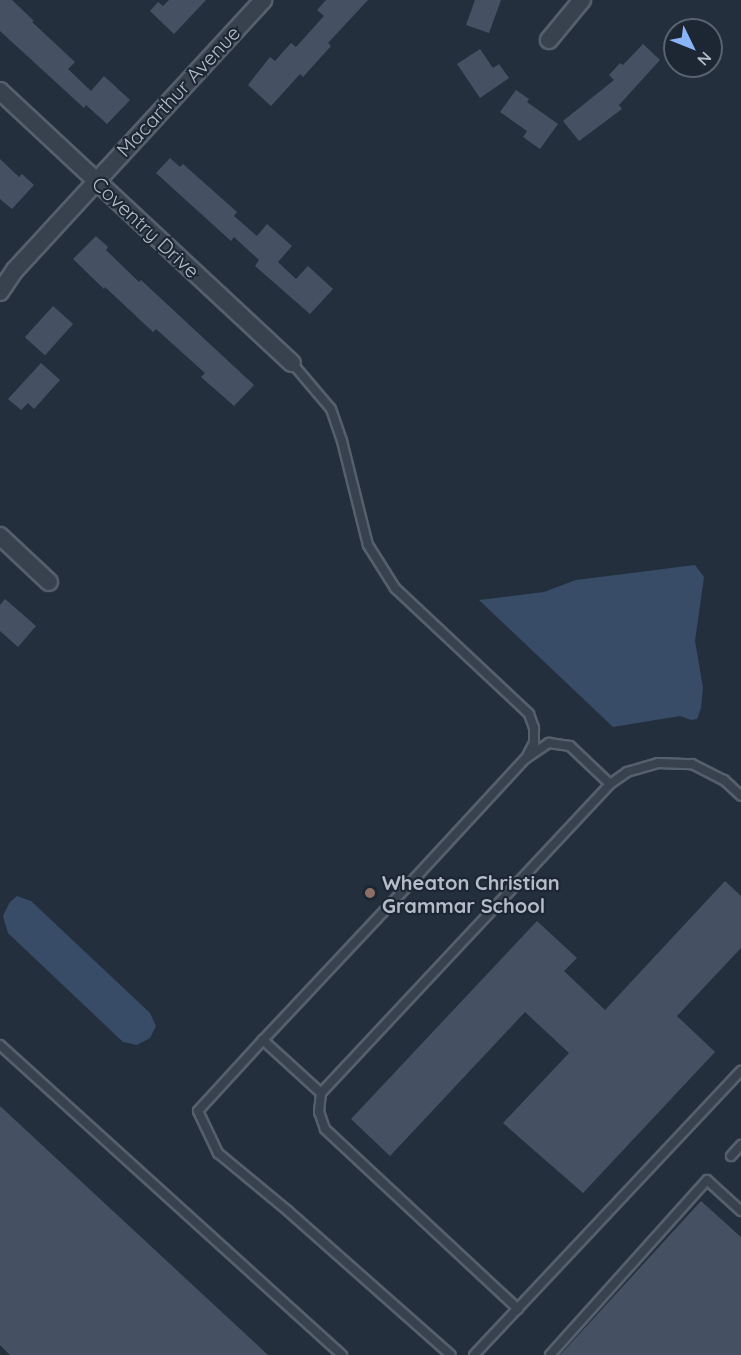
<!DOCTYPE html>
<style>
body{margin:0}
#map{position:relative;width:741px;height:1355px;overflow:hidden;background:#242f3e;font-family:Quicksand,sans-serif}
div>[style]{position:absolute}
.water>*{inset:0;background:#394c67}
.building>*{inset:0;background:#455162;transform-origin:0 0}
.roads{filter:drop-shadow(2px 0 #565f6c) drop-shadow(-2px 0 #565f6c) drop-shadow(0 2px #565f6c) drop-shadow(0 -2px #565f6c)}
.service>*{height:8px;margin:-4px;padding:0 4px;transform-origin:4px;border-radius:4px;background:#38414e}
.minor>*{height:16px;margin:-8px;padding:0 8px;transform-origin:8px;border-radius:8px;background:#38414e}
.dots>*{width:16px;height:16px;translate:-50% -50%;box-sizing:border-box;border:3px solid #1d2633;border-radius:50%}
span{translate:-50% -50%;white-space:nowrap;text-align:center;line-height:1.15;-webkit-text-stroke:4.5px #1d2633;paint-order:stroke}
.street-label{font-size:20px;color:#b4bcc9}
.poi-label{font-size:20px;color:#b4bcc9;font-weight:700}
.left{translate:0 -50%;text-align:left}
.north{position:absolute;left:663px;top:18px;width:60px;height:60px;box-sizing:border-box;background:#1d2633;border:2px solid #59626f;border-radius:50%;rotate:133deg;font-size:16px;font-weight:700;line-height:24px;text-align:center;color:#b4bcc9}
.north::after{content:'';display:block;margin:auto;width:21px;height:27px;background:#8ab4f8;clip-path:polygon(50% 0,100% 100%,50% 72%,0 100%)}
</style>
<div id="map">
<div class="water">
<i style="clip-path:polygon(695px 565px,704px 577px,695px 641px,703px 688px,701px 708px,697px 719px,691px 720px,680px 716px,613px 727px,479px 600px,544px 592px,576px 580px)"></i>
<i style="clip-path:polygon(17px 896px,31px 901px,150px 1013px,156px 1026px,150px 1038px,137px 1045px,123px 1042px,8px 933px,3px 916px,10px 902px)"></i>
</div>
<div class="building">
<i style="clip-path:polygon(0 0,12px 0,34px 21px,32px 22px,75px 62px,68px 69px,91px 91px,104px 76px,130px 100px,107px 124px,86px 105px,84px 108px,0 31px)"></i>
<i style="clip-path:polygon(169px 0,206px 0,174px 34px,150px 11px,158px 2px,163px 6px)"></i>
<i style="clip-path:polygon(326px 0,368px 0,328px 43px,331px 46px,303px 77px,300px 74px,271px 106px,248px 85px,270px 57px,275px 61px,291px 43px,296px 47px,324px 16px,317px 10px)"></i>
<i style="clip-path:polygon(475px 0,501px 0,489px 33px,466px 25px)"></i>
<i style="clip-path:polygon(643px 44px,660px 60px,619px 105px,622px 109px,579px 141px,563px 121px,614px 80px,609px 75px,620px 63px,623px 65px)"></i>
<i style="clip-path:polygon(480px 49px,493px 68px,499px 64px,509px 78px,480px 98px,457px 64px)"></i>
<i style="clip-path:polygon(516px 90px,529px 99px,527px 102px,558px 124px,540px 149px,523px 137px,527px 131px,500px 112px)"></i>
<i style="clip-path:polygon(170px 158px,180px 167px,183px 164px,237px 212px,234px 216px,257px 236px,267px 224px,292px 246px,278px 262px,296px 279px,308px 266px,333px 289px,310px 314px,255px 266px,259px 260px,234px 237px,231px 241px,156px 173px)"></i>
<i style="clip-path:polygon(0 159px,19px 177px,22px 174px,34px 185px,12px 209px,0 199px)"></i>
<i style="clip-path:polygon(96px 236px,108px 247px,106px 250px,139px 282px,141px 280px,254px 385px,234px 406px,201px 377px,205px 373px,156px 329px,153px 332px,105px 287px,104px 289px,73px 259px)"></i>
<i style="left:53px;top:306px;width:27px;height:42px;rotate:42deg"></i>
<i style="clip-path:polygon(41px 363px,60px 380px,34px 409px,28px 403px,21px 410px,8px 399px)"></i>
<i style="clip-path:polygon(5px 599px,36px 626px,18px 647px,0 631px,0 605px)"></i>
<i style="clip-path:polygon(725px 881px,741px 896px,741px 948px,677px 1016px,715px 1052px,583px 1193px,503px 1123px,569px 1053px,525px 1012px,390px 1156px,351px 1119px,537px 921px,577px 958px,564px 971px,605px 1010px)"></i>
<i style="clip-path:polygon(0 1106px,268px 1355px,10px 1355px,0 1345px)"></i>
<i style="clip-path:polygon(701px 1201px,741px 1237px,741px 1355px,560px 1355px)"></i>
</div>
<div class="roads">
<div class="service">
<i style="left:292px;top:363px;width:60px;rotate:49.7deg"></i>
<i style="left:331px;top:409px;width:34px;rotate:71deg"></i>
<i style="left:342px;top:441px;width:107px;rotate:76deg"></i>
<i style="left:368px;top:545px;width:51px;rotate:57.9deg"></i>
<i style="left:395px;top:588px;width:184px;rotate:43.2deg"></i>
<i style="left:529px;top:714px;width:15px;rotate:70deg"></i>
<i style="left:534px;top:728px;width:15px;rotate:90deg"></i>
<i style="left:534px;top:743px;width:17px;rotate:118deg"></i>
<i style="left:263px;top:1040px;width:96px;rotate:132.5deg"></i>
<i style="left:198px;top:1111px;width:47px;rotate:64.5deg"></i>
<i style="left:218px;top:1153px;width:91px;rotate:39.6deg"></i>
<i style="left:288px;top:1211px;width:217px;rotate:41.5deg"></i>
<i style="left:0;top:1045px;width:462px;rotate:42.2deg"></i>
<i style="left:321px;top:1093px;width:79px;rotate:-137.6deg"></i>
<i style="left:263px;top:1040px;width:222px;rotate:-46.8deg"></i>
<i style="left:415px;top:878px;width:162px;rotate:-47.3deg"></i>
<i style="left:525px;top:759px;width:29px;rotate:-34deg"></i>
<i style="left:549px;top:743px;width:21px;rotate:8deg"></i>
<i style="left:570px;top:746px;width:55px;rotate:43.5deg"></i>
<i style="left:731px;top:1156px;width:15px;rotate:-48deg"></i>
<i style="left:518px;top:1309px;width:264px;rotate:-137deg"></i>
<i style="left:325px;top:1129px;width:18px;rotate:-109deg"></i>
<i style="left:319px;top:1112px;width:19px;rotate:-84deg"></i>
<i style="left:321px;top:1093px;width:423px;rotate:-46.9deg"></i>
<i style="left:610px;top:784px;width:21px;rotate:-35deg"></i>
<i style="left:627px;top:772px;width:32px;rotate:-16deg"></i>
<i style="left:658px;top:763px;width:34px;rotate:2deg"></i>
<i style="left:692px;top:764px;width:36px;rotate:27deg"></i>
<i style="left:724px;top:780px;width:23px;rotate:43deg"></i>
<i style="left:474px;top:1355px;width:390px;rotate:-46.8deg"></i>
<i style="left:550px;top:1355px;width:235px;rotate:-48.1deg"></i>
<i style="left:707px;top:1180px;width:46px;rotate:42.4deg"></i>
</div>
<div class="minor">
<i style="left:549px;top:40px;width:52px;rotate:-50.5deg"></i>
<i style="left:0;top:91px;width:399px;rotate:43deg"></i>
<i style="left:0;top:292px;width:27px;rotate:-56deg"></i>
<i style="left:15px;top:270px;width:367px;rotate:-47.4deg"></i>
<i style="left:0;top:536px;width:67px;rotate:43.2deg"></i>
</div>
</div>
<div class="dots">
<i style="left:370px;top:893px;background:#8d6e63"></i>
</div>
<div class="street-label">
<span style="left:178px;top:91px;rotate:-47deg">Macarthur Avenue</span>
<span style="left:146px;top:227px;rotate:43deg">Coventry Drive</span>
</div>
<div class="poi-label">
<span class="left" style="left:382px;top:894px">Wheaton Christian<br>Grammar School</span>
</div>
<div class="north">N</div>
</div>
